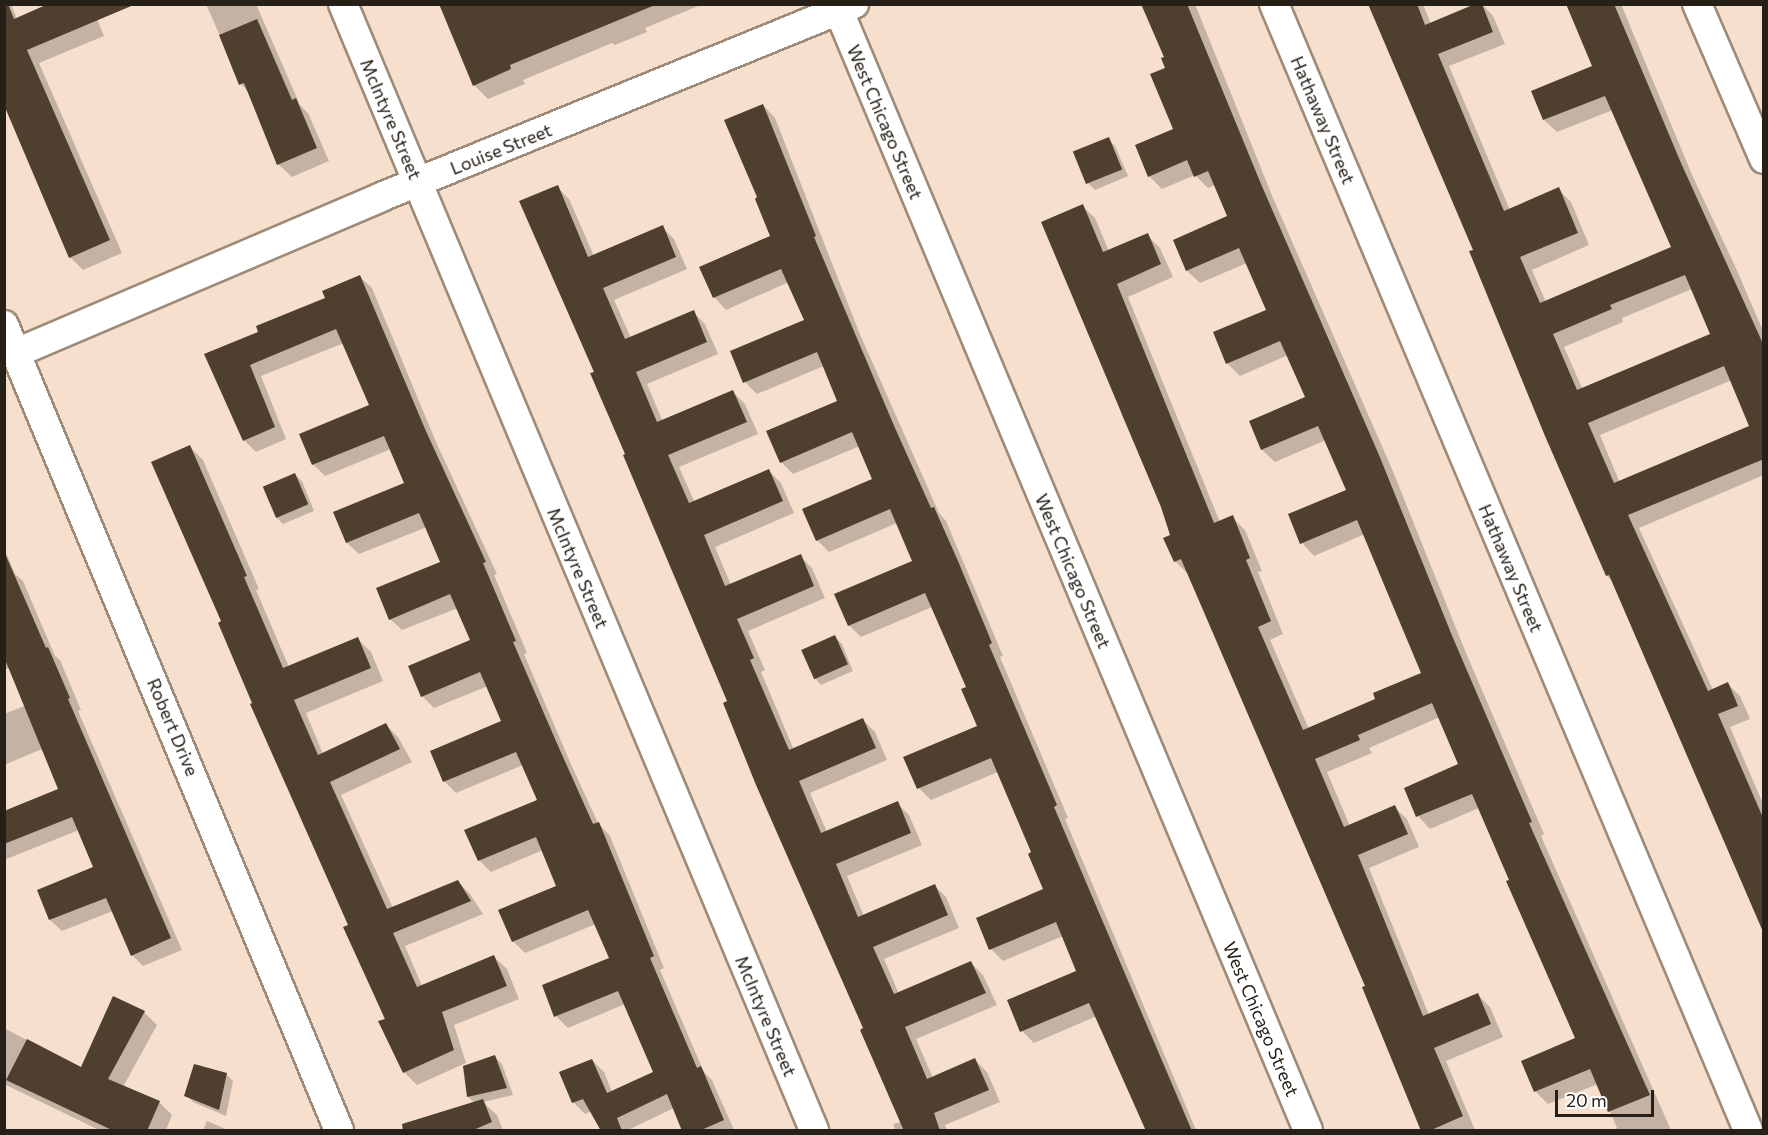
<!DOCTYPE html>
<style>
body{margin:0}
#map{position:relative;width:1768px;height:1135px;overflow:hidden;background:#f6e0cd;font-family:Commissioner,sans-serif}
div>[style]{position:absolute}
.shadow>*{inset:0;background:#0003}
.building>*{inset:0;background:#4f3f2e;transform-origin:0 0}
.roads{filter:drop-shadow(2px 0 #9d8a78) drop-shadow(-2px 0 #9d8a78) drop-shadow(0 2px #9d8a78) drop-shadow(0 -2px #9d8a78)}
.minor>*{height:28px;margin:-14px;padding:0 14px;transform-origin:14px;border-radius:14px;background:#fff}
span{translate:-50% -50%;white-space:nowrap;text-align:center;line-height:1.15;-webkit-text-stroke:6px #fff;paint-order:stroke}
.street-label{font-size:18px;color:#272018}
.frame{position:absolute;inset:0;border:6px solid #272018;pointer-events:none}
.scale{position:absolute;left:1555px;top:1090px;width:99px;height:27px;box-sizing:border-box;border:3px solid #272018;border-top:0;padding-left:8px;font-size:18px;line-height:21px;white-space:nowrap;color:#272018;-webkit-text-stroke:4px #fff;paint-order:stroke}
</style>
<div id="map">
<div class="shadow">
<i style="clip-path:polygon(4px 4px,11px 4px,17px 19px,92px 6px,104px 36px,39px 63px,122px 253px,83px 270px,70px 257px)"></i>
<i style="clip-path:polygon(206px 4px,256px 4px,300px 105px,308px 113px,329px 161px,292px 177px,278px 164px,249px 93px,241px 84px)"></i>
<i style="clip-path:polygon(583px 4px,703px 4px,645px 28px,647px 32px,615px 45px,612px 43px,523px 80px,525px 84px,488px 99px,474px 85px)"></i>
<i style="clip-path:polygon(1143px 4px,1195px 4px,1273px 198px,1392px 469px,1466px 653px,1544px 834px,1541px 836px,1671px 1130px,1612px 1130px,1617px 1128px,1598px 1084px,1548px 1104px,1536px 1092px,1523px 1062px,1577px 1039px,1479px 808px,1430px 829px,1418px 816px,1460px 765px,1440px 717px,1369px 748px,1372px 753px,1327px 772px,1350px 826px,1394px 807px,1407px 819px,1419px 847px,1369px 868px,1429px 1015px,1478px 995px,1490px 1007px,1503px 1037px,1446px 1061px,1475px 1130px,1423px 1130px,1367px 987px,1188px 574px,1175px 561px,1172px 536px,1162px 506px,1121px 413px,1125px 412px,1082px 206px,1095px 218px,1109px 251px,1147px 235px,1160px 248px,1173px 277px,1128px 297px,1220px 522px,1232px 517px,1245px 530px,1262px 571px,1258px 572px,1283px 634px,1270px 640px,1309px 729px,1377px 700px,1423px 674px,1365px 534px,1314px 556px,1302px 543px,1348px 491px,1326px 440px,1275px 462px,1262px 450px,1251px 422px,1307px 398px,1288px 355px,1240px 376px,1227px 363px,1268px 311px,1247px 263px,1200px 283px,1187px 271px,1175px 241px,1229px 217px,1215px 185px,1208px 188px,1195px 175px,1162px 189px,1149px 176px,1175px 130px,1166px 58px)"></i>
<i style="clip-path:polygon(evenodd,1369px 4px,1423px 4px,1431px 24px,1482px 4px,1493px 16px,1505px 44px,1449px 66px,1510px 210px,1558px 189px,1571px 202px,1589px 245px,1532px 270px,1546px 302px,1673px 248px,1613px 110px,1557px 132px,1544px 120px,1533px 92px,1594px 67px,1568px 4px,1621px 4px,1693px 177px,1735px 266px,1764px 333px,1764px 475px,1639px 528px,1713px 690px,1728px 684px,1740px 696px,1750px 719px,1730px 727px,1764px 806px,1764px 934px,1614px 583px,1607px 576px,1475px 251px,1369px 4px,1692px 289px,1712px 335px,1583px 390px,1564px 347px,1623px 322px,1622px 318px,1692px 289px,1369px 4px,1732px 380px,1751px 427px,1620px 483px,1600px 435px,1732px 380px)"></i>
<i style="clip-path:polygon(763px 105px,775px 118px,859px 332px,939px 513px,946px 521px,1003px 656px,1000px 657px,1068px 818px,1065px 819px,1196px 1130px,1148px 1130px,1097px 1016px,1034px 1043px,1022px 1031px,1078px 971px,1063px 936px,1003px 961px,991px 949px,1045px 890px,1033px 853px,998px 772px,931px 800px,919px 788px,979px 727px,968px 687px,932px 607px,861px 637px,849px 625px,914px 562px,897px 523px,829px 552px,817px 540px,874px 480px,860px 446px,793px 474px,781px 462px,839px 401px,824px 366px,757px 394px,745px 382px,806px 321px,789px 282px,726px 310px,714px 297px,772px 237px,759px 198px)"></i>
<i style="clip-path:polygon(1108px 139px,1115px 146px,1128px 176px,1095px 190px,1088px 183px)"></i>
<i style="clip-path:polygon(557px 187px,569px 199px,594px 256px,662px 227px,674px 239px,687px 269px,614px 300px,631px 338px,693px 312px,705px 324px,718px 354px,647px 384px,663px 422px,733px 392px,745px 404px,758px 434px,679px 467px,695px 503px,769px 471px,781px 483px,794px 513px,715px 547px,731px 585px,800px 556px,812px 568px,825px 598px,748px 631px,765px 670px,761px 672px,794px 750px,863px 720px,875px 732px,887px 760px,810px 793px,827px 832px,897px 803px,909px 815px,922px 845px,847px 876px,864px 916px,934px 885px,946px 897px,959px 928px,884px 959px,899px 994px,971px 963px,983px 975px,997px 1005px,916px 1039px,933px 1078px,975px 1060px,987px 1072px,1000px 1102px,945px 1125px,947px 1130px,895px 1130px,893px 1124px,902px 1122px,596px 373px)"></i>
<i style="clip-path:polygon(360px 277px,372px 288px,436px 442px,497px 574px,494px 575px,527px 653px,524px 654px,570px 762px,598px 823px,610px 836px,664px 968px,660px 970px,704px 1072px,712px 1080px,734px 1130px,684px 1130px,674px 1108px,628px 1130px,603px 1130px,592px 1111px,585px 1114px,573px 1102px,592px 1060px,604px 1072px,612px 1092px,654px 1073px,625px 1004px,568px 1028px,556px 1016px,611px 959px,596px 924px,525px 953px,513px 941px,558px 887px,543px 850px,491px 872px,479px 860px,539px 801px,523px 765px,456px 793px,444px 781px,503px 722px,488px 686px,434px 708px,422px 696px,472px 641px,458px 608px,402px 630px,390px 619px,442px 563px,427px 527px,359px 554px,347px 543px,335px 513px,406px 484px,391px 449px,325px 476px,313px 464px,371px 406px,344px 343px,261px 376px,286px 439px,256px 452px,244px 440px,206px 355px,260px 333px,327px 298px)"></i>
<i style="clip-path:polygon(190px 447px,203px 460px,259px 589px,256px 590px,289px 667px,358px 639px,371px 652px,383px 681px,306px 713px,323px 754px,385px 724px,398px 737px,412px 762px,341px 795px,393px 908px,457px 881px,470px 894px,483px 914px,405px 946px,422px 986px,494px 957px,507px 969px,519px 999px,454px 1025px,466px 1063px,417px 1085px,404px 1072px,350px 925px,223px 622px)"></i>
<i style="clip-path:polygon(295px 475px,302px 481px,314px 511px,283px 524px,276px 517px)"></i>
<i style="clip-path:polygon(4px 548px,15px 574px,23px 581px,55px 656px,60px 660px,81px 710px,78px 711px,182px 950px,143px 966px,132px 955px,113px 911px,62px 931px,50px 920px,39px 891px,95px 868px,79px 830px,4px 860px,4px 812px,60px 790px,42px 749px,4px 765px,4px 714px,27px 705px,11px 667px,4px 670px)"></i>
<i style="clip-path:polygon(835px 637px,842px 644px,853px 671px,821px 685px,815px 678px)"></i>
<i style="clip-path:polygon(114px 998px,144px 1012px,157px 1025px,123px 1087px,159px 1102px,172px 1115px,166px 1130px,99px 1130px,4px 1084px,4px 1028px,82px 1069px)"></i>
<i style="clip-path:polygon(495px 1057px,502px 1064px,513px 1095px,483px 1102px,497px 1115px,503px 1130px,422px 1130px,475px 1103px,468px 1097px,465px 1067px)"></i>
<i style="clip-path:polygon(226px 1074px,233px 1081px,226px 1116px,193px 1102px,186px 1095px)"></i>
<i style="clip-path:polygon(207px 1121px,228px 1130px,203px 1130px)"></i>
</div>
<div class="building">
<i style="clip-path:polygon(4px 4px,8px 4px,14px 19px,48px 4px,136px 4px,27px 50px,110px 240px,69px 258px,4px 105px)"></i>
<i style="clip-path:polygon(439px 4px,655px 4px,655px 5px,510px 65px,511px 69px,473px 86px)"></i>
<i style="clip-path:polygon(1141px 4px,1187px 4px,1261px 184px,1379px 455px,1453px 638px,1532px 822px,1529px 823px,1650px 1095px,1608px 1112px,1590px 1069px,1534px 1092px,1521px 1061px,1575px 1038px,1506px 881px,1509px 880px,1472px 794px,1416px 817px,1404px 788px,1458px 764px,1432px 703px,1358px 735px,1360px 740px,1315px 759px,1344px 827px,1395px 805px,1408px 834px,1358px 855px,1423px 1016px,1478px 993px,1491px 1024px,1434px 1048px,1463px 1116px,1429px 1131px,1421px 1131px,1362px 987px,1365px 986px,1181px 559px,1174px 562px,1163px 538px,1170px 535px,1161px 507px,1041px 222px,1083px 204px,1103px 252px,1148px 233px,1161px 264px,1117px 284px,1214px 523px,1233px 515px,1250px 558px,1246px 560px,1271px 621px,1258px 627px,1303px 730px,1375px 699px,1373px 693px,1421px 673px,1357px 520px,1300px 544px,1288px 514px,1346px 490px,1318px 426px,1261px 450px,1249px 421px,1305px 397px,1280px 341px,1226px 364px,1213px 332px,1266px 310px,1239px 248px,1186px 271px,1173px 240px,1227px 216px,1208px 171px,1194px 177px,1187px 160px,1148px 177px,1135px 145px,1173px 129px,1150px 74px,1165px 68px,1161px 58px,1164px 57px)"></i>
<i style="clip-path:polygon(evenodd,1368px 4px,1417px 4px,1425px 25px,1475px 4px,1482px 4px,1493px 32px,1438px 54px,1504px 211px,1559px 187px,1578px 233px,1520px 257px,1540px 303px,1671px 247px,1605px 96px,1543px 120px,1531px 91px,1592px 66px,1566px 4px,1614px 4px,1681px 163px,1764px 346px,1764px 459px,1628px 515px,1708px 691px,1728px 682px,1738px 706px,1718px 714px,1764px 820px,1764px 934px,1609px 575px,1606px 576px,1545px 436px,1469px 251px,1473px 250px,1368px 4px,1685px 275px,1710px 334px,1577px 390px,1553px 334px,1612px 309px,1610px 305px,1685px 275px,1368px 4px,1724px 366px,1749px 426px,1614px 483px,1588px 423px,1724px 366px)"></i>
<i style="clip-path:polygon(257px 19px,292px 100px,296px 98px,317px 148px,277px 165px,244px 83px,239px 85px,219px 35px)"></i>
<i style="clip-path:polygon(763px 104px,816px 236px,814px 237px,895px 428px,931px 508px,934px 507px,958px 561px,992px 643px,989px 645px,1057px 805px,1054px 807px,1192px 1131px,1146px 1131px,1089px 1003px,1020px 1032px,1007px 1000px,1076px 971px,1056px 922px,989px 950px,976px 918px,1043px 889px,1028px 854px,1031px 852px,991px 758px,917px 789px,903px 757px,977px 726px,961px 689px,966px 687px,925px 593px,848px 626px,834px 594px,912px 561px,890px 509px,816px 541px,802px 509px,872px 479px,852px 432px,780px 463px,766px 431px,837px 401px,817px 352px,743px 383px,730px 351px,804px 320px,781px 269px,713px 298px,699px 267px,770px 236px,755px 199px,757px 197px,724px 120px)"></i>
<i style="left:1109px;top:137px;width:35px;height:39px;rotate:68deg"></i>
<i style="clip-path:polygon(558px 185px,588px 257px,663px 225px,676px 257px,603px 288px,625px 339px,694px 310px,707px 342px,636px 372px,657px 422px,733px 390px,747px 422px,668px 455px,689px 503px,769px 469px,783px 501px,704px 535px,725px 586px,801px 554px,814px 586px,737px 619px,754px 658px,750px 660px,789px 750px,863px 718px,876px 748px,799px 781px,821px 833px,898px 801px,911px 833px,836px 864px,858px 917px,935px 884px,948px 915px,873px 947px,894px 994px,971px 961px,986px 993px,905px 1027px,927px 1079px,975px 1058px,989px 1090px,934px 1113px,940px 1131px,904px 1131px,860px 1030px,863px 1028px,756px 785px,723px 703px,727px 701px,623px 455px,625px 454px,590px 373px,594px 372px,519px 201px)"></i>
<i style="clip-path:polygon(360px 275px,425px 429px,486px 562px,483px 563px,516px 641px,513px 642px,559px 748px,593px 824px,599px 822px,654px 956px,650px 958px,697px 1068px,701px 1066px,724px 1120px,699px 1131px,682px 1131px,667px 1094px,617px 1118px,622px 1131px,601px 1131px,583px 1099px,572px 1103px,559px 1072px,592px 1059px,607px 1093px,653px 1072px,618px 991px,554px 1017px,542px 985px,609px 958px,588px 910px,512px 942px,498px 910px,556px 886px,536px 837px,478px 861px,464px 830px,537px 800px,516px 752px,443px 782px,430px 751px,501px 721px,480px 672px,421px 697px,408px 666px,470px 640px,450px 594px,389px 620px,376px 588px,440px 562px,419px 513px,346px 543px,333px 512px,404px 483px,384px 436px,312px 465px,299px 434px,369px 405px,336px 329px,250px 365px,275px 427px,243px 441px,204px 354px,258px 332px,256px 326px,325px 298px,322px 291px)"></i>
<i style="clip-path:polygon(190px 445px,247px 576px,244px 577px,283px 668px,358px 637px,371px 668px,294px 700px,318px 755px,386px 723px,400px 749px,330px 782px,387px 909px,458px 880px,471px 901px,393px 933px,417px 987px,494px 955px,507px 986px,442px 1012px,454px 1050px,403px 1073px,378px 1021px,385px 1019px,343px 927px,348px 925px,250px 704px,252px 703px,218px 623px,221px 621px,151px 462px)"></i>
<i style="left:295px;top:473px;width:34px;height:35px;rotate:67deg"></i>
<i style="clip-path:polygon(4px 551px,46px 648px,48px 647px,70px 698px,68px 699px,171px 938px,131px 956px,106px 898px,49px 920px,37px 890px,93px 867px,72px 817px,4px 844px,4px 811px,58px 789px,4px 657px)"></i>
<i style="left:835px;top:635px;width:32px;height:37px;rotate:66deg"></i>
<i style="clip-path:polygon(113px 996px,145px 1011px,108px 1079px,160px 1101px,147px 1131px,114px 1131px,6px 1080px,27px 1039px,81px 1067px)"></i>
<i style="clip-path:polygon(495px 1055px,507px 1088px,467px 1097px,463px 1066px)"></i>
<i style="clip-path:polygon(194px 1064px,227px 1073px,219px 1110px,184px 1096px)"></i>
<i style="clip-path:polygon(483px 1099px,492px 1122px,471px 1131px,403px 1131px,402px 1124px)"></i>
</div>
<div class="roads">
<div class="minor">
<i style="left:343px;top:4px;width:1221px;rotate:67.3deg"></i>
<i style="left:836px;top:4px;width:1221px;rotate:67.26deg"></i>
<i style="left:1274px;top:4px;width:1222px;rotate:67.17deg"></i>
<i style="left:1697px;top:4px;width:169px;rotate:66.6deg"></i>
<i style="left:4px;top:325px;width:872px;rotate:67.41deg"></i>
<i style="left:16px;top:353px;width:397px;rotate:-23.1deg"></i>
<i style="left:381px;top:197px;width:511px;rotate:-22.2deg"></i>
</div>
</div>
<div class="street-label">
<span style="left:391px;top:119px;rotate:67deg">McIntyre Street</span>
<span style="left:1323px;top:120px;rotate:67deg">Hathaway Street</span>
<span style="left:885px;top:122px;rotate:67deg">West Chicago Street</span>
<span style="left:501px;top:149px;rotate:-22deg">Louise Street</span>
<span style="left:578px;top:568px;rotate:67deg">McIntyre Street</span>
<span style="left:1511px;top:568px;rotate:67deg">Hathaway Street</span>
<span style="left:1073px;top:571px;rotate:67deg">West Chicago Street</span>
<span style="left:173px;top:727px;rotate:67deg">Robert Drive</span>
<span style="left:766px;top:1016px;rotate:67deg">McIntyre Street</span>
<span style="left:1261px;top:1019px;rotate:67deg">West Chicago Street</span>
</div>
<div class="frame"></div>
<div class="scale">20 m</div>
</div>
